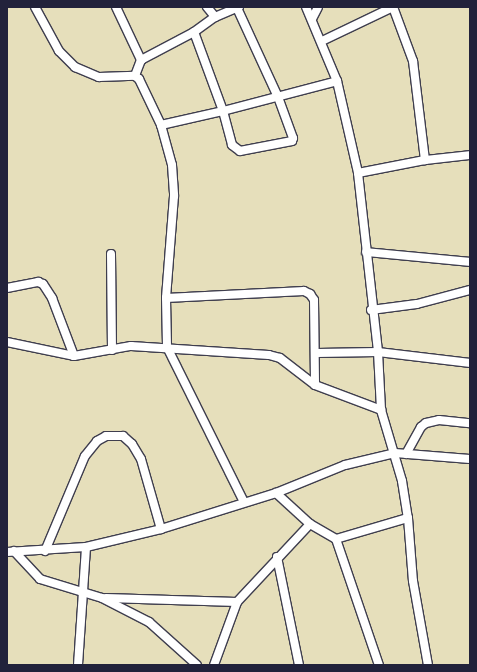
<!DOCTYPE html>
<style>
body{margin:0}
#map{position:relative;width:477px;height:672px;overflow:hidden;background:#e6dfbb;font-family:"IM FELL Double Pica",serif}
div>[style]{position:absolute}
.roads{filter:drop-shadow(1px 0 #3f3e4e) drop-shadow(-1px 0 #3f3e4e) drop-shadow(0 1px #3f3e4e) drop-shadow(0 -1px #3f3e4e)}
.street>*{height:8px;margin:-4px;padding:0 4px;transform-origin:4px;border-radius:4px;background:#fff}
span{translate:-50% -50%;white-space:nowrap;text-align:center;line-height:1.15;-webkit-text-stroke:3px #fbf7ec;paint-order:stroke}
.frame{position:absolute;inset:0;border:8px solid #22223b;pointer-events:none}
</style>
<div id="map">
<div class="roads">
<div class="street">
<i style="left:35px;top:7px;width:50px;rotate:61.4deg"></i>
<i style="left:59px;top:51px;width:23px;rotate:45deg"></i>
<i style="left:75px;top:67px;width:26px;rotate:23deg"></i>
<i style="left:99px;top:77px;width:36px;rotate:-2deg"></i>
<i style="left:135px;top:76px;width:5px;rotate:37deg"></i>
<i style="left:139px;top:79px;width:51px;rotate:64.4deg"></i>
<i style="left:161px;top:125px;width:41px;rotate:74.6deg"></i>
<i style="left:172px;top:165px;width:31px;rotate:86deg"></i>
<i style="left:174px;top:196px;width:102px;rotate:94.5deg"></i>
<i style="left:166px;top:298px;width:49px;rotate:88.8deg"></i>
<i style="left:167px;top:347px;width:173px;rotate:63.6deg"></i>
<i style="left:116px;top:7px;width:59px;rotate:64.7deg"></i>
<i style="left:141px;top:60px;width:17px;rotate:111deg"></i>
<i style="left:207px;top:7px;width:13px;rotate:51deg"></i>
<i style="left:306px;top:7px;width:80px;rotate:67.3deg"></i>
<i style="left:337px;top:81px;width:94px;rotate:77.1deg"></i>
<i style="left:358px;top:173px;width:180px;rotate:83.6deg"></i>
<i style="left:378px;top:352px;width:58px;rotate:87deg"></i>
<i style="left:381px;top:410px;width:74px;rotate:73.5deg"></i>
<i style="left:402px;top:481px;width:37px;rotate:81deg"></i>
<i style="left:408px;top:518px;width:63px;rotate:85.5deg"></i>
<i style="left:413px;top:581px;width:85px;rotate:79.9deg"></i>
<i style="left:393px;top:7px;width:58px;rotate:69.7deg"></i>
<i style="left:413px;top:61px;width:100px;rotate:83.1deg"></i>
<i style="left:312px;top:19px;width:13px;rotate:-63deg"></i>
<i style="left:194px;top:32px;width:84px;rotate:69.8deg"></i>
<i style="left:223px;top:111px;width:35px;rotate:75deg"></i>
<i style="left:232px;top:145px;width:10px;rotate:37deg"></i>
<i style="left:240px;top:151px;width:53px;rotate:-10.9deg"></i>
<i style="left:292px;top:141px;width:3px;rotate:-72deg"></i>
<i style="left:293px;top:138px;width:44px;rotate:-110.1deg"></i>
<i style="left:278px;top:97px;width:98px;rotate:-114.7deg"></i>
<i style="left:322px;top:41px;width:79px;rotate:-25.6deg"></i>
<i style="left:141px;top:60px;width:60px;rotate:-27.8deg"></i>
<i style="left:194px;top:32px;width:26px;rotate:-36deg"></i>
<i style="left:215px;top:17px;width:26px;rotate:-23deg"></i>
<i style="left:161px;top:125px;width:64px;rotate:-12.7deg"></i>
<i style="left:223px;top:111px;width:118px;rotate:-14.7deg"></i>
<i style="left:358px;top:173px;width:68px;rotate:-11deg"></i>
<i style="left:425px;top:160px;width:45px;rotate:-6.3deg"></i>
<i style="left:366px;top:252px;width:104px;rotate:5.5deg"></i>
<i style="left:111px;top:254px;width:96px;rotate:89.4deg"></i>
<i style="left:7px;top:288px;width:32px;rotate:-11deg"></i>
<i style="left:38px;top:282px;width:5px;rotate:22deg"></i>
<i style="left:43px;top:284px;width:17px;rotate:57deg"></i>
<i style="left:52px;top:298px;width:62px;rotate:69.2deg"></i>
<i style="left:74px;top:356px;width:58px;rotate:-10deg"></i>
<i style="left:131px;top:346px;width:138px;rotate:3.7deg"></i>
<i style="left:269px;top:355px;width:11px;rotate:15deg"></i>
<i style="left:280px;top:358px;width:44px;rotate:37.6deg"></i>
<i style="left:315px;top:385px;width:71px;rotate:20.7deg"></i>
<i style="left:166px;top:298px;width:138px;rotate:-2.9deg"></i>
<i style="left:304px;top:291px;width:7px;rotate:27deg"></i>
<i style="left:310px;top:294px;width:7px;rotate:56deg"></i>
<i style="left:314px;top:300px;width:85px;rotate:89.3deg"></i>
<i style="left:371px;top:310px;width:46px;rotate:-7.4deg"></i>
<i style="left:417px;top:304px;width:55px;rotate:-14.8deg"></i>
<i style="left:7px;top:342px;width:68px;rotate:11.8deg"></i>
<i style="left:317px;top:353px;width:61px;rotate:-0.9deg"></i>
<i style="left:378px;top:352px;width:93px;rotate:6.8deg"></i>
<i style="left:406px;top:454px;width:31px;rotate:-61deg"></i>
<i style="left:421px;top:427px;width:6px;rotate:-39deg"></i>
<i style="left:426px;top:423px;width:13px;rotate:-13deg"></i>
<i style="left:439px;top:420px;width:31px;rotate:6deg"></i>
<i style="left:276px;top:493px;width:46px;rotate:42.4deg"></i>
<i style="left:336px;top:539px;width:133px;rotate:71.2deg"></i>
<i style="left:14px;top:551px;width:38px;rotate:47deg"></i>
<i style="left:40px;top:579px;width:65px;rotate:17deg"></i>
<i style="left:102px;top:598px;width:53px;rotate:27.1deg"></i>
<i style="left:149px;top:622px;width:64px;rotate:41.9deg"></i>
<i style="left:45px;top:551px;width:103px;rotate:-67.2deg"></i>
<i style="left:85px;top:456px;width:19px;rotate:-51deg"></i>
<i style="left:97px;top:441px;width:10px;rotate:-29deg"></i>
<i style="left:106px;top:436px;width:17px"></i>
<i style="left:123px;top:436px;width:12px;rotate:42deg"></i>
<i style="left:132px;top:444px;width:17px;rotate:59deg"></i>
<i style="left:141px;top:459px;width:73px;rotate:74.1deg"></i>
<i style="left:7px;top:552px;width:79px;rotate:-3.6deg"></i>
<i style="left:86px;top:547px;width:77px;rotate:-13.5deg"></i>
<i style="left:161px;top:529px;width:121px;rotate:-17.4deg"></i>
<i style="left:276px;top:493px;width:74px;rotate:-22.1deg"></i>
<i style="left:345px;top:465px;width:51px;rotate:-13.5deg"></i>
<i style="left:395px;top:453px;width:75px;rotate:4.6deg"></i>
<i style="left:277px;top:557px;width:110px;rotate:78.5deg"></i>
<i style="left:106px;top:598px;width:131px;rotate:1.7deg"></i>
<i style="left:78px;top:665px;width:118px;rotate:-86.1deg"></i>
<i style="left:214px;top:665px;width:67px;rotate:-69.9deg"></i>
<i style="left:237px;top:602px;width:107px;rotate:-46.9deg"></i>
<i style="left:310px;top:524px;width:30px;rotate:30deg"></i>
<i style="left:336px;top:539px;width:75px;rotate:-16.3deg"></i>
</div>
</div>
<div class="frame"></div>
</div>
